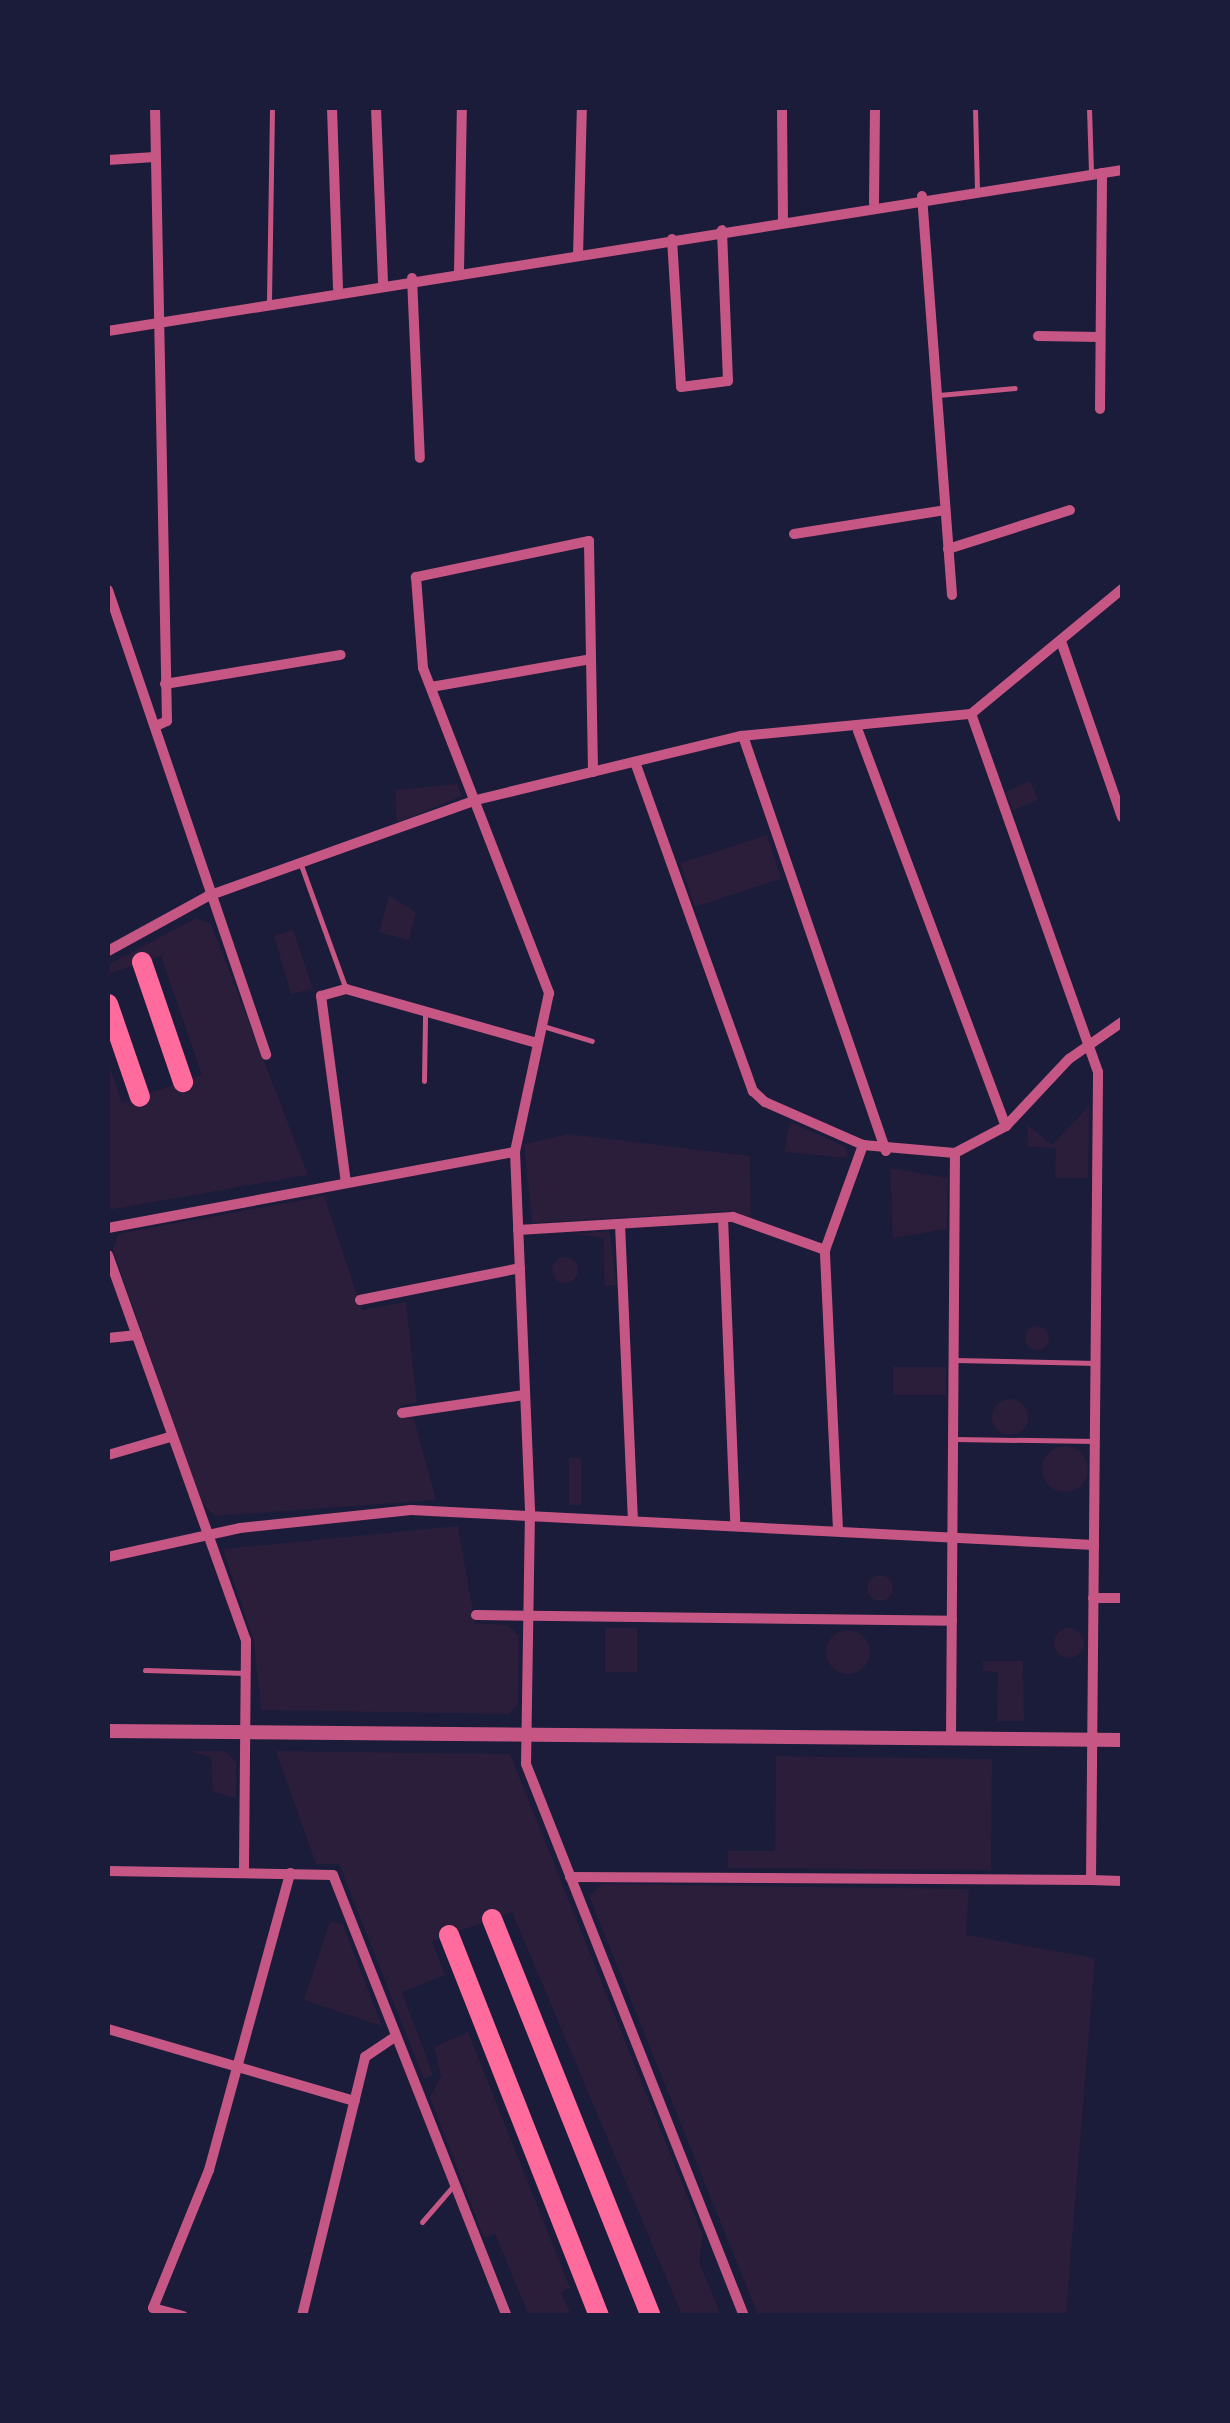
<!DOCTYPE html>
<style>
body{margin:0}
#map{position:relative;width:1230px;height:2423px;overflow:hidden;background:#1b1b3a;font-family:Lato,sans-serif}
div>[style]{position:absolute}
.green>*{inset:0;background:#2a1e3b;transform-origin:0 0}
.round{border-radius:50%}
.service>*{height:5px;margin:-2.5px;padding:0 2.5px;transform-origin:2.5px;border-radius:2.5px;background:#c65784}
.minor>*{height:10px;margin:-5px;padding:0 5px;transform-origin:5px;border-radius:5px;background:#c65784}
.tertiary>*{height:14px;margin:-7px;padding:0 7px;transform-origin:7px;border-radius:7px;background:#c65784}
.motorway>*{height:20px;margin:-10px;padding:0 10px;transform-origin:10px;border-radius:10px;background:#ff6b9d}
span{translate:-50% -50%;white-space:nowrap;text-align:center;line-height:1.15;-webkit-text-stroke:10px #1b1b3a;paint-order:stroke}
.frame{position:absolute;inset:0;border:110px solid #1b1b3a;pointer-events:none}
</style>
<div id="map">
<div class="green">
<i style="left:1030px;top:781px;width:20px;height:27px;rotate:66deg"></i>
<i style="clip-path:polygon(457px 784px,462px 796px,397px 823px,395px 790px)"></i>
<i style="left:767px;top:835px;width:46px;height:91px;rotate:72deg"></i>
<i style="clip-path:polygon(389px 896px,416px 912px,409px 940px,379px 932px)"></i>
<i style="clip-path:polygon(196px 918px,211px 924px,308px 1175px,108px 1210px,108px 1061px,122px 1103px,202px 1075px,161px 956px,108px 974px,108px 965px)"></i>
<i style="clip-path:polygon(293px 930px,313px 989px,291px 994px,274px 936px)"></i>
<i style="clip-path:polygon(1089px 1106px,1088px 1178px,1055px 1178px,1056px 1148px,1028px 1147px,1027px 1125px,1052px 1145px)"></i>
<i style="clip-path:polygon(790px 1122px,846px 1147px,848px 1158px,784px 1152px)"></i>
<i style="clip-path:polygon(568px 1134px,750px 1156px,751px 1218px,730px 1211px,532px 1223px,524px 1144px)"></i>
<i style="clip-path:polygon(890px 1168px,948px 1178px,947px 1229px,893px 1238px)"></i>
<i style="clip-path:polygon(324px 1196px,362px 1310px,406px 1302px,417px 1402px,399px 1406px,414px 1419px,436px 1500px,215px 1516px,201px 1502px,113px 1250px,118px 1234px)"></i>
<i style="clip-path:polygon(609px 1231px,617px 1285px,605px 1286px,603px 1238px,572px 1234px)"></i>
<i class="round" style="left:552px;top:1257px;width:26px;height:26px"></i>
<i class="round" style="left:1025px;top:1326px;width:24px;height:24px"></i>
<i style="left:893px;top:1367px;width:53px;height:28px"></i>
<i class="round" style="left:992px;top:1399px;width:36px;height:36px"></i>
<i class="round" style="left:1042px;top:1446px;width:46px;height:46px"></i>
<i style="left:569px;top:1458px;width:12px;height:47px"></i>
<i style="clip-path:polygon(458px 1526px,475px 1623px,508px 1625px,519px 1636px,518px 1704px,509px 1714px,261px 1710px,254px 1641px,223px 1549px)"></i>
<i class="round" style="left:867px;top:1575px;width:26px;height:26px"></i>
<i class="round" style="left:1054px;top:1628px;width:30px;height:30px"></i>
<i style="left:605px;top:1628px;width:32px;height:44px"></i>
<i class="round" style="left:826px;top:1630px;width:44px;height:44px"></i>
<i style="clip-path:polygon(983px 1661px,1023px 1661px,1024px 1721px,997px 1721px,998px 1672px,983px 1671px)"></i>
<i style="clip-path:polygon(188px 1751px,225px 1751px,236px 1762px,236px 1798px,213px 1792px,211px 1757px)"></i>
<i style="clip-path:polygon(276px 1751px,510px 1754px,703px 2236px,699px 2262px,721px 2315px,682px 2315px,512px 1912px,432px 1941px,445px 1975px,402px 1992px,433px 2075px,424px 2079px,339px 1864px,316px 1864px)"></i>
<i style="clip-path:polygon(776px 1756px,992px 1759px,991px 1870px,728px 1868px,728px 1851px,775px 1851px)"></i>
<i style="clip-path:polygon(602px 1884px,969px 1889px,966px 1935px,1095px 1958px,1066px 2315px,758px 2315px,589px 1896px)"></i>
<i style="clip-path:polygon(330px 1921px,343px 1925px,382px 2026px,304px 2000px)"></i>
<i style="clip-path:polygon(468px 2032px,570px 2288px,561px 2292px,571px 2315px,529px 2315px,495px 2234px,484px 2238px,430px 2097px,441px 2076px,434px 2047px)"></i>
</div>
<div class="service">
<i style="left:975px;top:108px;width:80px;rotate:88.6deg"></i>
<i style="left:1089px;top:108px;width:64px;rotate:88.2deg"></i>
<i style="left:269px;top:300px;width:192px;rotate:-89.1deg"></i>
<i style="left:939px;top:395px;width:76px;rotate:-5.3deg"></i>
<i style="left:301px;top:865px;width:132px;rotate:70.1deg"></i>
<i style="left:543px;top:1026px;width:51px;rotate:17deg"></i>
<i style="left:424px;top:1081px;width:67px;rotate:-89.1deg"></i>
<i style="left:954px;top:1360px;width:142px;rotate:1.2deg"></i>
<i style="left:954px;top:1439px;width:141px;rotate:0.8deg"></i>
<i style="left:145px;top:1670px;width:101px;rotate:1.7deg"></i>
<i style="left:422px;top:2222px;width:49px;rotate:-49.1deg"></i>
<i style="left:1122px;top:2288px;width:14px;rotate:90deg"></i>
</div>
<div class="minor">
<i style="left:155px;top:108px;width:613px;rotate:88.88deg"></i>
<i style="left:167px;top:721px;width:12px;rotate:156deg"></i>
<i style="left:332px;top:108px;width:180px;rotate:88.1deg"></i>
<i style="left:376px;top:108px;width:174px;rotate:87.7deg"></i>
<i style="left:782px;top:108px;width:112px;rotate:89.5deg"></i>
<i style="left:108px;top:160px;width:47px;rotate:-3.7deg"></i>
<i style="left:922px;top:196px;width:400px;rotate:85.7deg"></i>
<i style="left:874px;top:203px;width:95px;rotate:-89.4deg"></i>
<i style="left:672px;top:239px;width:148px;rotate:86.5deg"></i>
<i style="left:681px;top:387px;width:47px;rotate:-7.3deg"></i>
<i style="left:728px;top:381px;width:151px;rotate:-92.3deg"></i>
<i style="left:578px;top:256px;width:148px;rotate:-88.5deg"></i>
<i style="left:459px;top:272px;width:164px;rotate:-89deg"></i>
<i style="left:412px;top:278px;width:180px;rotate:87.5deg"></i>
<i style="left:108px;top:331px;width:1027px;rotate:-9.02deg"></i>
<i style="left:1038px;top:336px;width:62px;rotate:0.9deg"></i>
<i style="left:1100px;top:409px;width:236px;rotate:-89.5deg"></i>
<i style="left:794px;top:534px;width:153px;rotate:-9deg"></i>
<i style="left:948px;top:549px;width:128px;rotate:-17.7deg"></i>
<i style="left:108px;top:590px;width:491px;rotate:71.2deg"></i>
<i style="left:1062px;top:644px;width:183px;rotate:70.9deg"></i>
<i style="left:165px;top:684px;width:178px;rotate:-9.4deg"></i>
<i style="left:431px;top:687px;width:162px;rotate:-9.9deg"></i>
<i style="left:858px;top:731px;width:422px;rotate:69.5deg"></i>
<i style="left:743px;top:736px;width:439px;rotate:71deg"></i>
<i style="left:635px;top:762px;width:350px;rotate:70.3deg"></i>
<i style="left:753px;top:1091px;width:16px;rotate:43deg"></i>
<i style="left:765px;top:1102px;width:107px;rotate:23.7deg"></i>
<i style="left:863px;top:1145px;width:92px;rotate:5deg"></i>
<i style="left:955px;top:1153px;width:58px;rotate:-27.9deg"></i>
<i style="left:1006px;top:1126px;width:92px;rotate:-46.8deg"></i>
<i style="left:1069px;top:1059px;width:65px;rotate:-34.9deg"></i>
<i style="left:593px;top:772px;width:231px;rotate:-91deg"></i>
<i style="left:589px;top:541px;width:177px;rotate:168.2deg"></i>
<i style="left:416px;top:577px;width:91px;rotate:85.6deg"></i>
<i style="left:423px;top:668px;width:349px;rotate:68.8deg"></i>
<i style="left:549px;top:993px;width:163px;rotate:102.1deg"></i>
<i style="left:515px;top:1152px;width:359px;rotate:87.6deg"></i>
<i style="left:530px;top:1511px;width:253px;rotate:90.9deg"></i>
<i style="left:526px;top:1764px;width:593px;rotate:68.45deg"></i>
<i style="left:108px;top:951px;width:114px;rotate:-28.8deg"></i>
<i style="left:208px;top:896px;width:285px;rotate:-19.7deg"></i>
<i style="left:476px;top:800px;width:273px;rotate:-13.6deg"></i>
<i style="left:741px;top:736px;width:231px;rotate:-5.5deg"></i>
<i style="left:971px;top:714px;width:196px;rotate:-39.6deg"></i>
<i style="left:346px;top:1183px;width:189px;rotate:-97.6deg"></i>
<i style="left:321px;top:996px;width:26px;rotate:-16deg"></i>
<i style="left:346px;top:989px;width:198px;rotate:15.8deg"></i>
<i style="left:723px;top:1218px;width:305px;rotate:87.7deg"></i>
<i style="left:620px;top:1224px;width:293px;rotate:87.5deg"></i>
<i style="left:108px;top:1228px;width:414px;rotate:-10.6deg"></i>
<i style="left:518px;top:1230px;width:215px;rotate:-3.5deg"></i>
<i style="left:733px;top:1217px;width:98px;rotate:19.7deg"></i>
<i style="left:108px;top:1255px;width:409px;rotate:70.3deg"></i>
<i style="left:246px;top:1640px;width:232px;rotate:90.5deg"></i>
<i style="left:360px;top:1300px;width:163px;rotate:-11.3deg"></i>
<i style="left:108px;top:1338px;width:29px;rotate:-6deg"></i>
<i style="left:402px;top:1413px;width:123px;rotate:-8.4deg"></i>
<i style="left:108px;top:1455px;width:65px;rotate:-16.2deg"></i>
<i style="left:838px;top:1530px;width:280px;rotate:-92.7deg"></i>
<i style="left:825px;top:1250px;width:112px;rotate:-70.1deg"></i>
<i style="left:108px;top:1557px;width:135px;rotate:-12.4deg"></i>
<i style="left:240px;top:1528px;width:172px;rotate:-6deg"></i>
<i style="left:411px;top:1510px;width:684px;rotate:2.93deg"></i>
<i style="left:1093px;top:1598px;width:29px"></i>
<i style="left:476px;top:1615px;width:476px;rotate:0.7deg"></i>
<i style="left:951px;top:1738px;width:585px;rotate:-89.61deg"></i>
<i style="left:108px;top:1871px;width:225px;rotate:1deg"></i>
<i style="left:333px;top:1875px;width:474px;rotate:68.5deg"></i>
<i style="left:570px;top:1877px;width:521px;rotate:0.33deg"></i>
<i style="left:1091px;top:1880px;width:808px;rotate:-89.5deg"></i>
<i style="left:1098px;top:1072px;width:380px;rotate:-109.5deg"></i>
<i style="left:1091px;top:1880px;width:31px;rotate:2deg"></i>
<i style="left:108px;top:2029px;width:257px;rotate:16.3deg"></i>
<i style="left:183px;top:2316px;width:31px;rotate:-165deg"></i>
<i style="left:153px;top:2308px;width:149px;rotate:-67.9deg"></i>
<i style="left:209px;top:2170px;width:308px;rotate:-74.7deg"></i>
<i style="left:302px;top:2316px;width:267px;rotate:-76.3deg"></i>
<i style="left:365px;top:2057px;width:36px;rotate:-34deg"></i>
</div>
<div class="tertiary">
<i style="left:108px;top:1731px;width:1014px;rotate:0.51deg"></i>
</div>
<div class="motorway">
<i style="left:142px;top:962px;width:127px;rotate:71.1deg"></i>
<i style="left:108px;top:1004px;width:98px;rotate:71deg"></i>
<i style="left:492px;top:1919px;width:428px;rotate:68.2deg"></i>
<i style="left:449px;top:1935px;width:409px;rotate:68.5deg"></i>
</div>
<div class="frame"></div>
</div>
